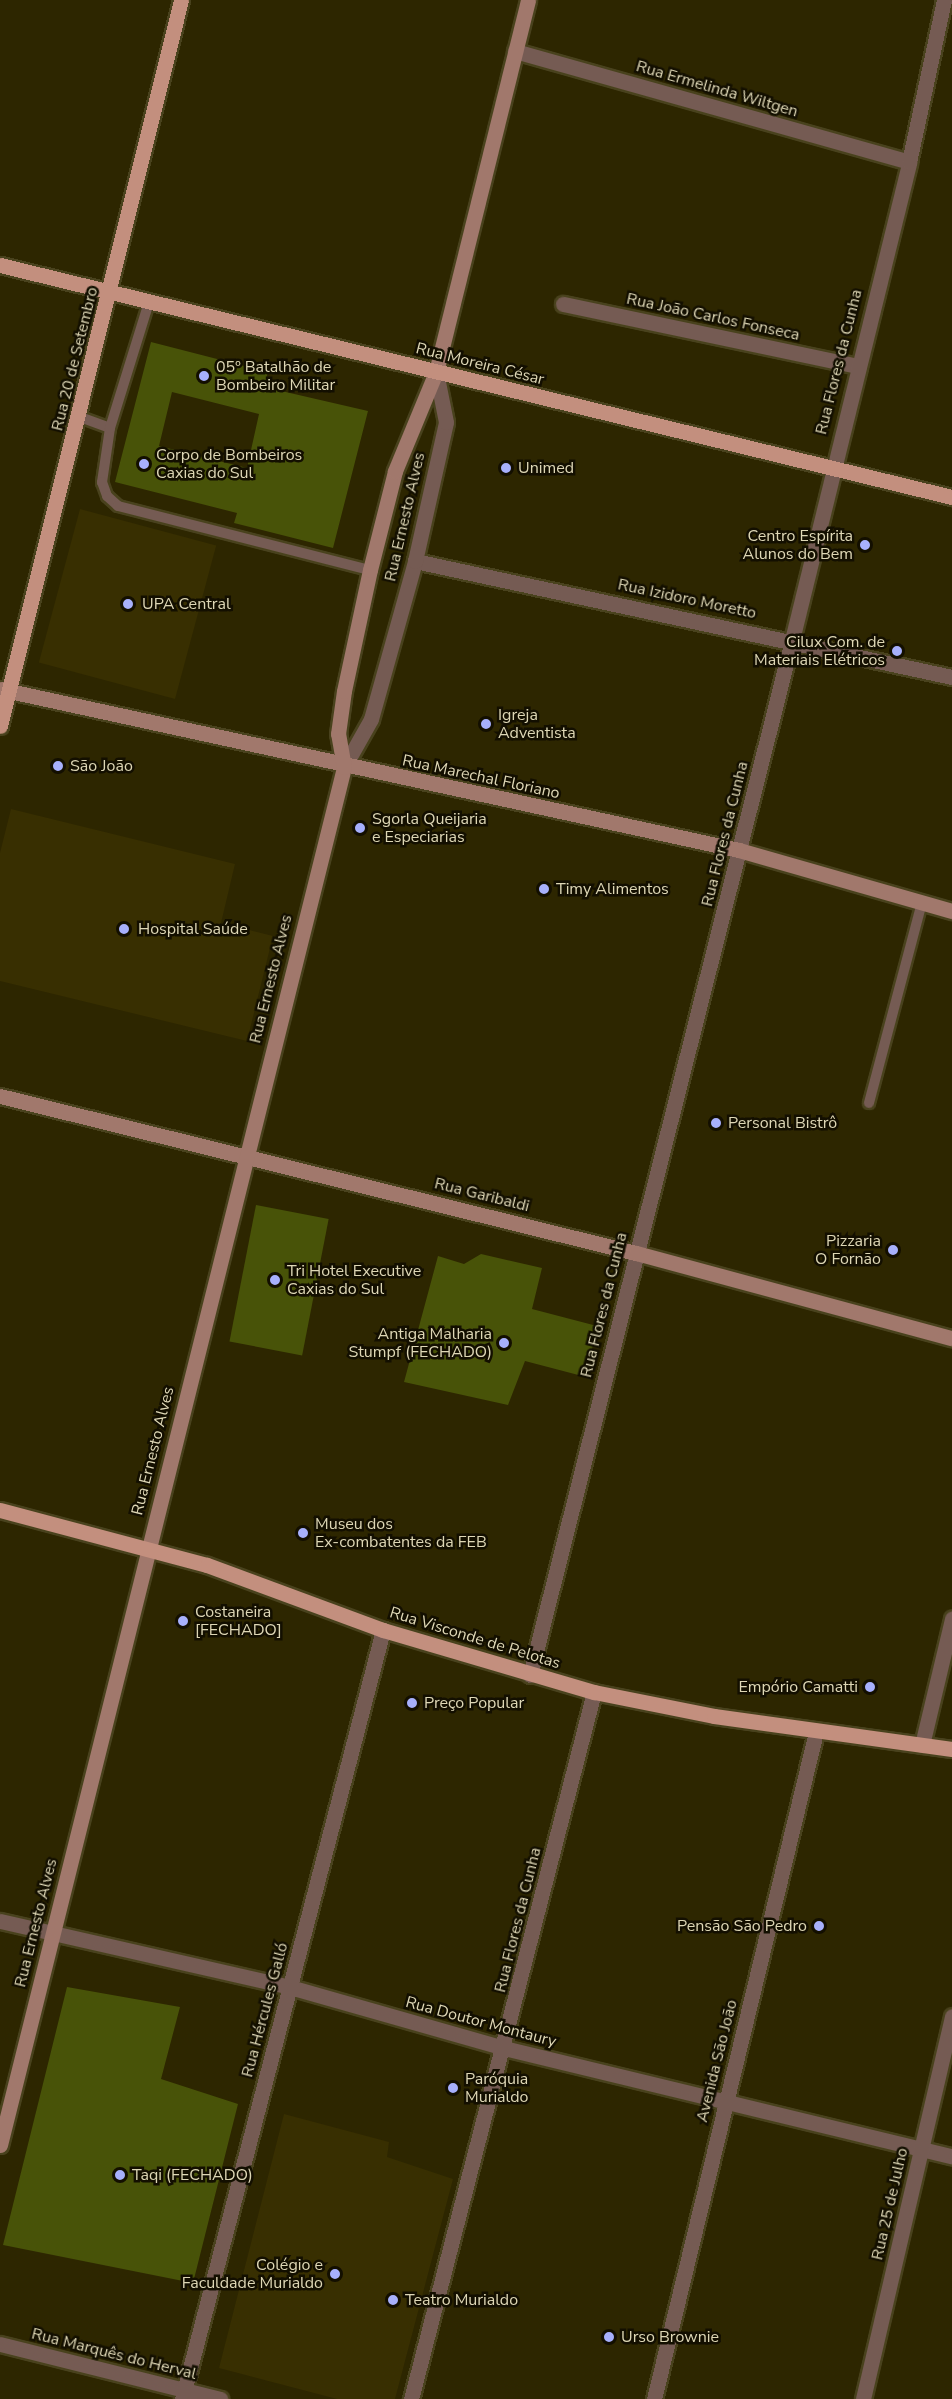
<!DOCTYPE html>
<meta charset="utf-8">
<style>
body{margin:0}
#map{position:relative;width:952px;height:2399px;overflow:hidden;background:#2d2600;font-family:"Nunito Sans",sans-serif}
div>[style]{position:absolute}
.built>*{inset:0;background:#382f01;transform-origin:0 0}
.building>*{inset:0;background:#485308;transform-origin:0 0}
.roads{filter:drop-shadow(2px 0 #49421d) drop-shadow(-2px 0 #49421d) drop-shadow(0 2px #49421d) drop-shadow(0 -2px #49421d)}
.lane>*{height:10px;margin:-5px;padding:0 5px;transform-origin:5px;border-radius:5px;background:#755b53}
.street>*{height:15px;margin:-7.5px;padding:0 7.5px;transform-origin:7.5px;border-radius:7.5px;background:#755b53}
.secondary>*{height:15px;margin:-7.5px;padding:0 7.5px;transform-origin:7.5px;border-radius:7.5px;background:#a1786c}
.primary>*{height:15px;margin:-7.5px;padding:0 7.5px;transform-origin:7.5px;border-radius:7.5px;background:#c38f7e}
.dots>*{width:16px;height:16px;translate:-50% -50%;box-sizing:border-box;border:3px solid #130f00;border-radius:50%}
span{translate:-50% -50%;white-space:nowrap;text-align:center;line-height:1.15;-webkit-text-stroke:5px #130f00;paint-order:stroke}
.street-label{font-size:16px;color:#ded7b5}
.poi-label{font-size:16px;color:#ded7b5}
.left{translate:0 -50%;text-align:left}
.right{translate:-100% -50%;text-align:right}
</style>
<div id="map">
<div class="built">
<i style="left:80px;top:509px;width:141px;height:159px;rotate:15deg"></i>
<i style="clip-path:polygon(11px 809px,235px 864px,221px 923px,273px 936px,247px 1041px,0 981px,0 853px)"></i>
<i style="clip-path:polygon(284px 2114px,389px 2142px,387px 2157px,453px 2179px,395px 2399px,337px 2399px,219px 2368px)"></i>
</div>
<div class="building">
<i style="clip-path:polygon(evenodd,151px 342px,268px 372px,264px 387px,368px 411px,333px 548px,234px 523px,237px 513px,115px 482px,151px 342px,172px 392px,259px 414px,247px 468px,159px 446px,172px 392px)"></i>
<i style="left:256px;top:1205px;width:74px;height:139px;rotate:11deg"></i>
<i style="clip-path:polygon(481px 1254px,542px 1268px,532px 1309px,597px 1326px,586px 1377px,525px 1361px,508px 1405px,404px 1382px,438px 1256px,464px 1264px)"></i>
<i style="clip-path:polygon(67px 1987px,180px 2007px,161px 2079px,238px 2104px,193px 2283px,3px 2245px)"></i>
</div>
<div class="roads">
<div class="lane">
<i style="left:80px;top:417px;width:32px;rotate:20deg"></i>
<i style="left:110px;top:428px;width:55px;rotate:98.4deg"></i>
<i style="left:102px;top:482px;width:15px;rotate:70deg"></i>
<i style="left:107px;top:496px;width:15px;rotate:42deg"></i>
<i style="left:118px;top:506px;width:260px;rotate:14.3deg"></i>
<i style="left:110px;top:428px;width:132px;rotate:-72.8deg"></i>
<i style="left:869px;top:1103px;width:207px;rotate:-75.2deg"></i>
</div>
<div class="street">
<i style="left:515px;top:51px;width:409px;rotate:15.7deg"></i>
<i style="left:563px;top:304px;width:299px;rotate:11.9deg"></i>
<i style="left:415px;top:561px;width:549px;rotate:12.19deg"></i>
<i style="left:344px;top:767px;width:55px;rotate:-60.6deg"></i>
<i style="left:371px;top:719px;width:164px;rotate:-74.4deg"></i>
<i style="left:415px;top:561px;width:142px;rotate:-77.4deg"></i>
<i style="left:446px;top:422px;width:51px;rotate:-101.3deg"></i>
<i style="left:530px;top:1675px;width:1068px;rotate:-75.79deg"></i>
<i style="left:792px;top:640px;width:492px;rotate:-76.2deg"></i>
<i style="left:909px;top:162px;width:166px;rotate:-77.8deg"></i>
<i style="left:922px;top:1745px;width:130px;rotate:-76.6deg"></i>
<i style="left:0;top:1921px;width:297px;rotate:12.8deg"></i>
<i style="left:290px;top:1987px;width:223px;rotate:15.9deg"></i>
<i style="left:504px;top:2048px;width:461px;rotate:13.6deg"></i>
<i style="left:0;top:2344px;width:227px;rotate:14deg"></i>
<i style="left:182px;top:2399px;width:795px;rotate:-75.35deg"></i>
<i style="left:411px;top:2399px;width:730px;rotate:-75.49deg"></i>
<i style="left:654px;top:2399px;width:686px;rotate:-76.35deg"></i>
<i style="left:863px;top:2399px;width:393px;rotate:-76.9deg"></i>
</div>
<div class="secondary">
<i style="left:0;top:689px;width:756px;rotate:12.29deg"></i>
<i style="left:739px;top:850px;width:222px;rotate:16deg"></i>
<i style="left:0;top:1096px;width:655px;rotate:13.87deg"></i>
<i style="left:636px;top:1253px;width:327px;rotate:15.1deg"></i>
<i style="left:0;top:2145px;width:1420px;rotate:-75.98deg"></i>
<i style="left:344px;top:767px;width:34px;rotate:-100deg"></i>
<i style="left:338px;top:734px;width:43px;rotate:-82.1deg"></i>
<i style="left:344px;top:691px;width:124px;rotate:-77.9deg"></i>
<i style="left:370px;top:570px;width:102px;rotate:-75.8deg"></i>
<i style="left:395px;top:471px;width:107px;rotate:-67.5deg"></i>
<i style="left:436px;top:372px;width:383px;rotate:-76.1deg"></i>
</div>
<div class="primary">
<i style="left:0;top:265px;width:980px;rotate:13.7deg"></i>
<i style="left:0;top:726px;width:748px;rotate:-76deg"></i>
<i style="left:0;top:1510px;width:214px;rotate:14.9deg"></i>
<i style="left:207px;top:1565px;width:188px;rotate:20.3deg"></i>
<i style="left:383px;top:1630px;width:220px;rotate:16.4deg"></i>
<i style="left:594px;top:1692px;width:122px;rotate:11.3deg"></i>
<i style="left:714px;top:1716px;width:240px;rotate:7.9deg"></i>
</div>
</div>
<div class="dots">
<i style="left:204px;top:376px;background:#a7b0fc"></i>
<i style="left:144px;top:464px;background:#a7b0fc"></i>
<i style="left:506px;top:468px;background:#a7b0fc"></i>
<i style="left:865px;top:545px;background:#a7b0fc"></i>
<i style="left:128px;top:604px;background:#a7b0fc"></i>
<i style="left:897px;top:651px;background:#a7b0fc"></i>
<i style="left:486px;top:724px;background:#a7b0fc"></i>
<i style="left:58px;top:766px;background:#a7b0fc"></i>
<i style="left:360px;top:828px;background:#a7b0fc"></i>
<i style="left:544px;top:889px;background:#a7b0fc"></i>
<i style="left:124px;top:929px;background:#a7b0fc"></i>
<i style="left:716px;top:1123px;background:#a7b0fc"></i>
<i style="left:893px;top:1250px;background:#a7b0fc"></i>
<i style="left:275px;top:1280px;background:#a7b0fc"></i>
<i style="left:504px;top:1343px;background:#a7b0fc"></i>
<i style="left:303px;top:1533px;background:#a7b0fc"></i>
<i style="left:183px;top:1621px;background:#a7b0fc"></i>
<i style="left:870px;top:1687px;background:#a7b0fc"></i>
<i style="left:412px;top:1703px;background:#a7b0fc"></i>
<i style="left:819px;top:1926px;background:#a7b0fc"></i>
<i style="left:453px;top:2088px;background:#a7b0fc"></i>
<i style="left:120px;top:2175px;background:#a7b0fc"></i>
<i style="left:335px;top:2274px;background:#a7b0fc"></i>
<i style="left:393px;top:2300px;background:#a7b0fc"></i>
<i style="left:609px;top:2337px;background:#a7b0fc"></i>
</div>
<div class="street-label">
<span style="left:717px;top:89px;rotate:16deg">Rua Ermelinda Wiltgen</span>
<span style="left:713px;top:317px;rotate:12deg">Rua João Carlos Fonseca</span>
<span style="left:75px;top:359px;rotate:-76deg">Rua 20 de Setembro</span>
<span style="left:839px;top:362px;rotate:-76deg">Rua Flores da Cunha</span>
<span style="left:480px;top:364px;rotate:14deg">Rua Moreira César</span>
<span style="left:405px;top:517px;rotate:-77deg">Rua Ernesto Alves</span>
<span style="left:687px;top:599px;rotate:12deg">Rua Izidoro Moretto</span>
<span style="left:481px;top:777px;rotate:12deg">Rua Marechal Floriano</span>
<span style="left:725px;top:834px;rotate:-76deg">Rua Flores da Cunha</span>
<span style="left:271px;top:979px;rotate:-76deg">Rua Ernesto Alves</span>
<span style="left:482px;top:1195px;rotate:14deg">Rua Garibaldi</span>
<span style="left:604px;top:1305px;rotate:-76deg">Rua Flores da Cunha</span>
<span style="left:153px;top:1451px;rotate:-76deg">Rua Ernesto Alves</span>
<span style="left:475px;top:1638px;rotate:17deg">Rua Visconde de Pelotas</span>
<span style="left:518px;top:1920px;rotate:-76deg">Rua Flores da Cunha</span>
<span style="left:36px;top:1923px;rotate:-76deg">Rua Ernesto Alves</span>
<span style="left:265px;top:2010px;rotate:-75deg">Rua Hércules Galló</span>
<span style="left:481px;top:2022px;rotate:15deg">Rua Doutor Montaury</span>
<span style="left:717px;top:2061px;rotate:-76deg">Avenida São João</span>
<span style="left:890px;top:2204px;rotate:-77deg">Rua 25 de Julho</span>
<span style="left:114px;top:2354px;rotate:14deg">Rua Marquês do Herval</span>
</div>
<div class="poi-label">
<span class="left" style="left:216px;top:376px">05º Batalhão de<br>Bombeiro Militar</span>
<span class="left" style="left:156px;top:464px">Corpo de Bombeiros<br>Caxias do Sul</span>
<span class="left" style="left:518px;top:468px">Unimed</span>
<span class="right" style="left:853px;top:545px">Centro Espírita<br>Alunos do Bem</span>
<span class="left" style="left:142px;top:604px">UPA Central</span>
<span class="right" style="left:885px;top:651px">Cilux Com. de<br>Materiais Elétricos</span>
<span class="left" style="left:498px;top:724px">Igreja<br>Adventista</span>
<span class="left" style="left:70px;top:766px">São João</span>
<span class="left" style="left:372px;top:828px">Sgorla Queijaria<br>e Especiarias</span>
<span class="left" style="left:556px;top:889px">Timy Alimentos</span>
<span class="left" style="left:138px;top:929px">Hospital Saúde</span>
<span class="left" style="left:728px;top:1123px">Personal Bistrô</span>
<span class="right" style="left:881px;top:1250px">Pizzaria<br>O Fornão</span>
<span class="left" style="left:287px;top:1280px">Tri Hotel Executive<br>Caxias do Sul</span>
<span class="right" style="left:492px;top:1343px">Antiga Malharia<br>Stumpf (FECHADO)</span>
<span class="left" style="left:315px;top:1533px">Museu dos<br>Ex-combatentes da FEB</span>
<span class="left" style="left:195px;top:1621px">Costaneira<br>[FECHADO]</span>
<span class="right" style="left:858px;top:1687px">Empório Camatti</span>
<span class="left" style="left:424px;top:1703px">Preço Popular</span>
<span class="right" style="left:807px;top:1926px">Pensão São Pedro</span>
<span class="left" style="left:465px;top:2088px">Paróquia<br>Murialdo</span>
<span class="left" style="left:132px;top:2175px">Taqi (FECHADO)</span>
<span class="right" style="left:323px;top:2274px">Colégio e<br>Faculdade Murialdo</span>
<span class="left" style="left:405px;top:2300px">Teatro Murialdo</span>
<span class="left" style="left:621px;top:2337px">Urso Brownie</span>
</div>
</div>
